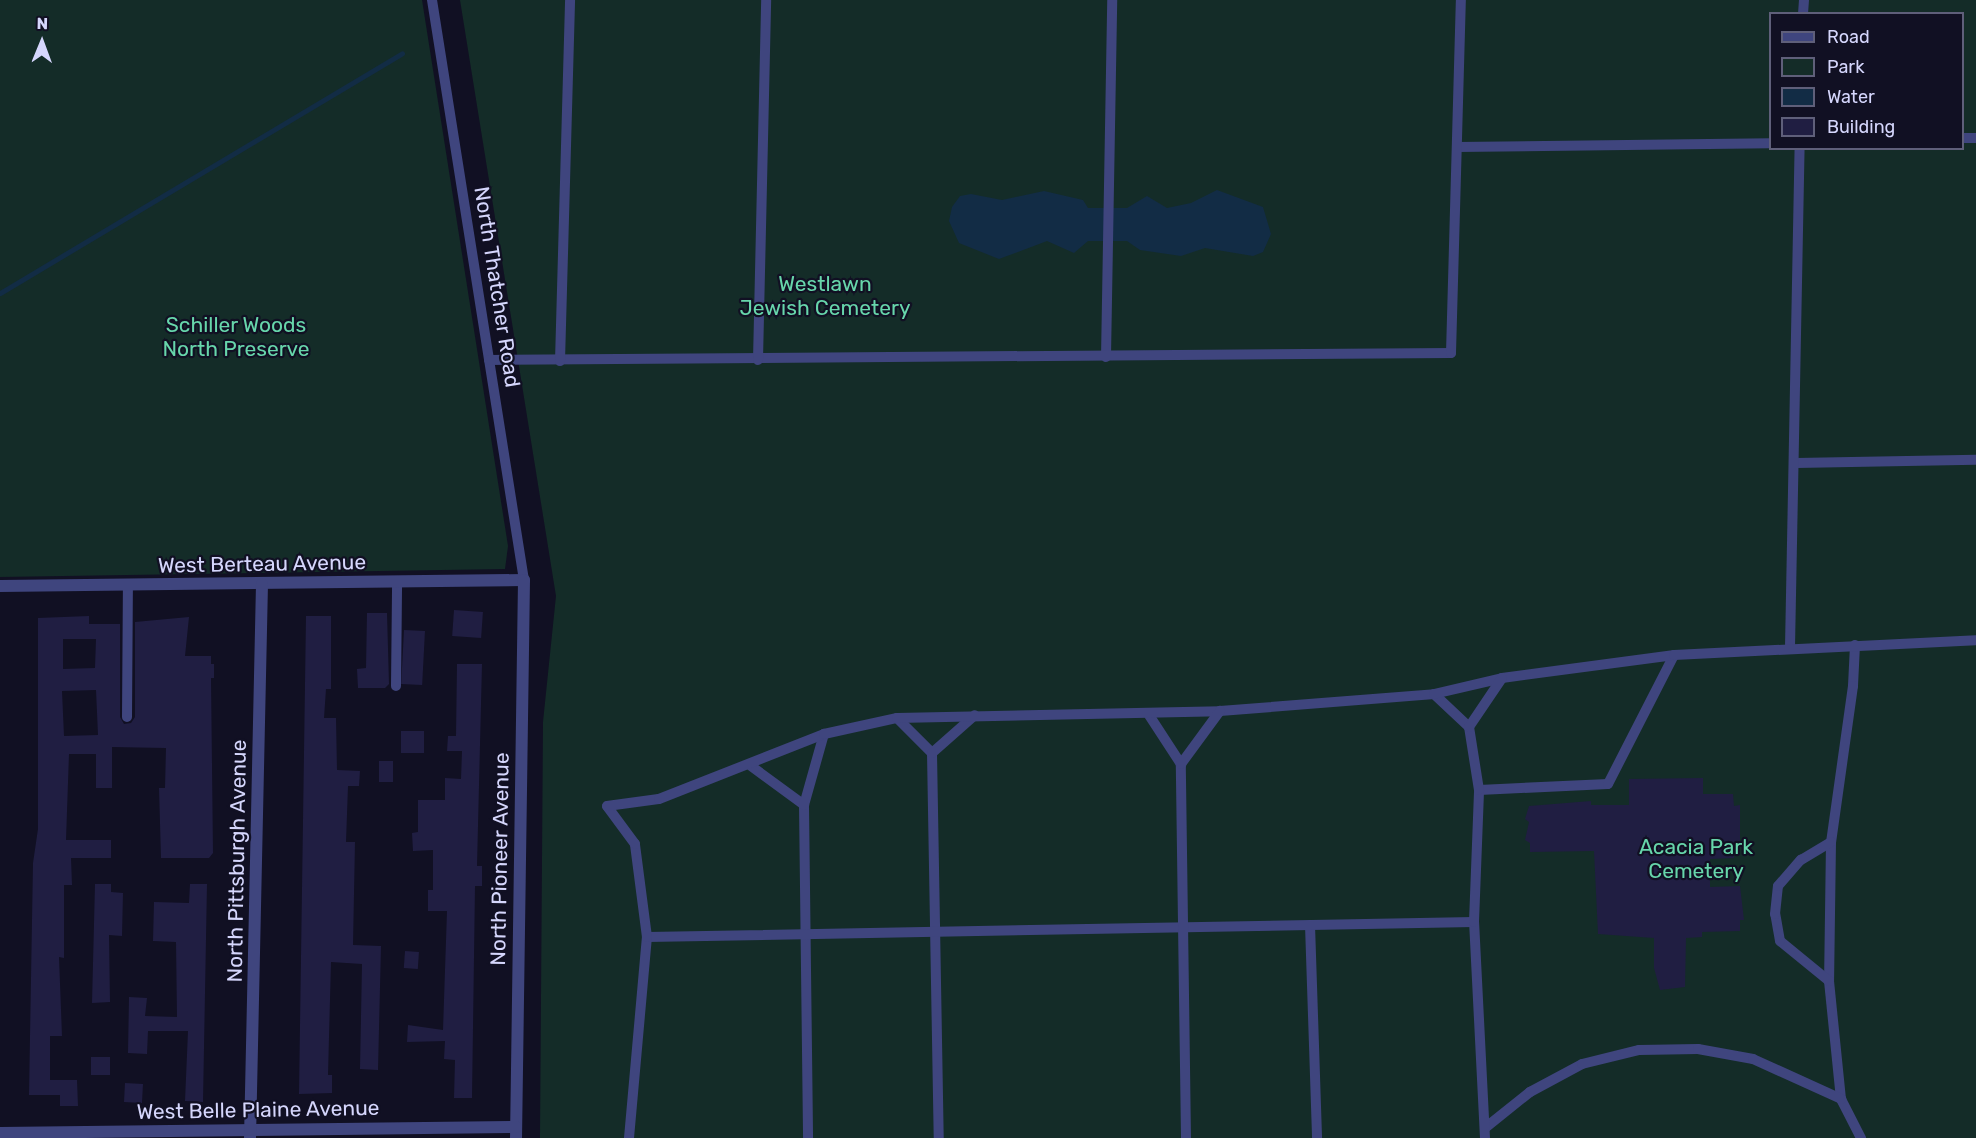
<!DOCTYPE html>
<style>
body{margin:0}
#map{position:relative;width:1976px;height:1138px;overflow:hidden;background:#111023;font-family:Rubik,sans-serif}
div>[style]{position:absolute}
.green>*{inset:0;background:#142c28}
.water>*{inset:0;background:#122c45}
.stream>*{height:5px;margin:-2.5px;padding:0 2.5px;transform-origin:2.5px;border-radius:2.5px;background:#122c45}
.building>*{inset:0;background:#201e42;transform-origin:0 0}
.service>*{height:10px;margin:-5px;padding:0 5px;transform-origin:5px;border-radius:5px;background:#3f457e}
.minor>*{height:12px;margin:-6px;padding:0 6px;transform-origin:6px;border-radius:6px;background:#3f457e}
span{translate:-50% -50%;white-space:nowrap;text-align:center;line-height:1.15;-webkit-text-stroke:4.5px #111023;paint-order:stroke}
.park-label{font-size:21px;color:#67d6ab}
.street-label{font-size:21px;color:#d5d6fc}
.legend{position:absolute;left:1769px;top:12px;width:195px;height:138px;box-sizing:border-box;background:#111023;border:2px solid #5f5f7a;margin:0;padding:8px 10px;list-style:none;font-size:18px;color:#d5d6fc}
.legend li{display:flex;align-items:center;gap:12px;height:30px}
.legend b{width:30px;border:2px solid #5f5f7a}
.north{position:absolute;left:12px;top:12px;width:60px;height:60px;-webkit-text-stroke:4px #111023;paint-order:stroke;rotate:1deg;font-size:16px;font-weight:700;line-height:24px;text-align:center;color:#d5d6fc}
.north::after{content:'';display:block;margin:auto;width:21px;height:27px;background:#d5d6fc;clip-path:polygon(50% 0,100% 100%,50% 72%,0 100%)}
</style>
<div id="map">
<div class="green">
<i style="clip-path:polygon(0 0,422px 0,508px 546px,505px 569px,0 577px)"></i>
<i style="clip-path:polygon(evenodd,460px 0,1976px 0,1976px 1138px,540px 1138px,543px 722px,556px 596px,460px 0,1770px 14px,1962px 14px,1962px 148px,1770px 148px,1770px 14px)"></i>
</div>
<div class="water">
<i style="clip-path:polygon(1217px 190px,1263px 207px,1271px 234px,1263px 252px,1253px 256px,1205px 248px,1181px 256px,1140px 250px,1127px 241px,1088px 241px,1074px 253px,1047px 241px,999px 259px,959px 243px,949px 221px,952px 207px,960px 196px,971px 194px,1002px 200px,1044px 191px,1083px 200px,1088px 208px,1127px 208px,1147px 196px,1167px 208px,1191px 203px)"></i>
</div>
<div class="stream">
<i style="left:0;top:293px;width:468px;rotate:-30.8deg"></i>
</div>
<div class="building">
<i style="left:454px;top:610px;width:29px;height:26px;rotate:4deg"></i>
<i style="clip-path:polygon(367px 613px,387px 613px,389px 684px,385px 688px,358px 688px,357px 669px,366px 668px)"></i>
<i style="clip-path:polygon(evenodd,89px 616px,89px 624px,120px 624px,120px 717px,124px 724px,131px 723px,135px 717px,135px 622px,189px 617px,185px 656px,211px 656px,211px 664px,214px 664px,214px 678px,211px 678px,213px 853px,209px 858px,161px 858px,159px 788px,165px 788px,166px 748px,112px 747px,112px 788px,96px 788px,96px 754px,69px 754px,66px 840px,111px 840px,111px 858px,71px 858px,72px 885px,64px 885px,64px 958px,59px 957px,62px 1036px,50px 1036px,50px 1080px,77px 1080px,78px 1106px,60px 1106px,60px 1095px,29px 1095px,33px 863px,38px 829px,38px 618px,89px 616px,63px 639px,96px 639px,95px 668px,63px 669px,63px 639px,89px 616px,96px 690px,98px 735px,64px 736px,62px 691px,96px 690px)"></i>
<i style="clip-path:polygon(306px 616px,331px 616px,331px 689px,326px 689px,324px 718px,336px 718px,337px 770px,360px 771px,359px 786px,348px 786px,346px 842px,355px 842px,353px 945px,381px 946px,378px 1070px,360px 1069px,362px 964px,331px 962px,328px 1075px,332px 1075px,332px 1093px,299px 1094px)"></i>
<i style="left:404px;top:630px;width:21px;height:54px;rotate:3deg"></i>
<i style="clip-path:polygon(457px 664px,482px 664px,477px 866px,482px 866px,482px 886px,475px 886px,472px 1098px,454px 1098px,455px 1060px,444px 1059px,445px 1041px,407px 1042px,408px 1025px,443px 1030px,447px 911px,428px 911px,428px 890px,433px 890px,433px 850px,413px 851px,412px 833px,418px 832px,418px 800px,445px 800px,445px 778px,461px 779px,462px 751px,447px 751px,448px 736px,456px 736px)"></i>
<i style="left:401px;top:731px;width:23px;height:22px"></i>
<i style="left:379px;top:761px;width:14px;height:21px"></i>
<i style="clip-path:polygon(1703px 778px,1703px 794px,1733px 794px,1734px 806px,1740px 805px,1740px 847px,1734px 848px,1734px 858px,1710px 859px,1710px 887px,1740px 886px,1744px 920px,1740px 920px,1740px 931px,1702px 932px,1702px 937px,1686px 938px,1685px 987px,1660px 990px,1654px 968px,1654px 938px,1598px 934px,1594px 851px,1530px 852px,1530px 843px,1525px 840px,1529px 822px,1525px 819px,1529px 806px,1591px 801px,1591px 805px,1629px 805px,1629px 779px)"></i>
<i style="clip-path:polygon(95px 884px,111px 884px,111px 892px,123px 893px,122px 936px,109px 935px,110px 1002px,92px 1003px)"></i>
<i style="clip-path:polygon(190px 884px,207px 884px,203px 1102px,185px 1101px,188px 1031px,148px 1031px,147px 1054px,128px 1053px,129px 997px,147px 998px,145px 1016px,177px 1017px,176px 942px,153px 941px,154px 902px,189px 903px)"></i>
<i style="left:405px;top:951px;width:14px;height:17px;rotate:4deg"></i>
<i style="left:91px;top:1057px;width:19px;height:18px"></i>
<i style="left:125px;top:1083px;width:18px;height:19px;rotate:3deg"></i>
</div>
<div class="service">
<i style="left:432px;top:0;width:587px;rotate:80.99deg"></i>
<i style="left:1803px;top:14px;width:14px;rotate:-86deg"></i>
<i style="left:1962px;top:138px;width:14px"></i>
<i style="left:1457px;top:147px;width:313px;rotate:-0.7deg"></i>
<i style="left:1106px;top:357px;width:357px;rotate:-89deg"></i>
<i style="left:489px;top:360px;width:962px;rotate:-0.42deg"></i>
<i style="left:1451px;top:353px;width:353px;rotate:-88.4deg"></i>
<i style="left:758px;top:360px;width:360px;rotate:-88.7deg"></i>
<i style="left:560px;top:361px;width:361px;rotate:-88.4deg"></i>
<i style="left:1796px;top:463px;width:180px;rotate:-1deg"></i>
<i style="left:1855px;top:645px;width:41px;rotate:92.8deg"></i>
<i style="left:1853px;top:686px;width:158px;rotate:98deg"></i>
<i style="left:1831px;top:842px;width:139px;rotate:90.8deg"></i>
<i style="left:1829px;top:981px;width:119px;rotate:84.2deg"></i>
<i style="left:1841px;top:1099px;width:44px;rotate:62.9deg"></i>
<i style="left:1790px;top:647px;width:499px;rotate:-88.9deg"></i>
<i style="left:396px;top:686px;width:104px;rotate:-89.4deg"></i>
<i style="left:1434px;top:694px;width:48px;rotate:43.3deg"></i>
<i style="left:1149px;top:715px;width:59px;rotate:56.9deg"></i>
<i style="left:127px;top:717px;width:132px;rotate:-89.6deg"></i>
<i style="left:897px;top:718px;width:49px;rotate:45deg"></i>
<i style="left:932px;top:753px;width:385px;rotate:89deg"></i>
<i style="left:932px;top:753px;width:57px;rotate:-41.5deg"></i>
<i style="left:751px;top:766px;width:66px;rotate:36.3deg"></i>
<i style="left:804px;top:805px;width:333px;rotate:89.3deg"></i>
<i style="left:1479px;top:790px;width:129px;rotate:-2.7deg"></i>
<i style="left:1608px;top:784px;width:145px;rotate:-62.9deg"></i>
<i style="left:804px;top:805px;width:74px;rotate:-74.3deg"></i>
<i style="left:1310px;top:925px;width:213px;rotate:88.1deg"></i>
<i style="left:647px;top:937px;width:827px;rotate:-1.04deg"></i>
<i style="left:1829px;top:981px;width:63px;rotate:-140.8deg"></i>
<i style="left:1780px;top:941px;width:27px;rotate:-100deg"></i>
<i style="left:1775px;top:914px;width:28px;rotate:-84deg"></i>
<i style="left:1778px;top:886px;width:35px;rotate:-49deg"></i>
<i style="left:1801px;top:860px;width:35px;rotate:-31deg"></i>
<i style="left:1485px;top:1128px;width:58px;rotate:-38.7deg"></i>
<i style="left:1530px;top:1092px;width:59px;rotate:-28.3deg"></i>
<i style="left:1582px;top:1064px;width:59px;rotate:-13.8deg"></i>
<i style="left:1639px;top:1050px;width:59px;rotate:-1deg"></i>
<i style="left:1698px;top:1049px;width:56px;rotate:10.3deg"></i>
<i style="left:1753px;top:1059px;width:97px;rotate:24.4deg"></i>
<i style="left:629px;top:1138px;width:202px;rotate:-84.9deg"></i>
<i style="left:647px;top:937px;width:94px;rotate:-97.4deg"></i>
<i style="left:635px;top:844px;width:47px;rotate:-126.4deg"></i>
<i style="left:607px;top:806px;width:52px;rotate:-7.7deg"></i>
<i style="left:659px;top:799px;width:177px;rotate:-21.5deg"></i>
<i style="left:824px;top:734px;width:75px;rotate:-12.4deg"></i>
<i style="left:897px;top:718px;width:323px;rotate:-1.2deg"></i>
<i style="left:1220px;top:711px;width:215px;rotate:-4.5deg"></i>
<i style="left:1434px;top:694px;width:70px;rotate:-13.2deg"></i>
<i style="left:1502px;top:678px;width:174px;rotate:-7.6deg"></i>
<i style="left:1674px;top:655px;width:302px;rotate:-2.8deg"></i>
<i style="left:1186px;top:1138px;width:374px;rotate:-90.8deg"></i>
<i style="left:1181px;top:764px;width:66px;rotate:-53.7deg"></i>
<i style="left:1485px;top:1138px;width:216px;rotate:-92.9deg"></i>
<i style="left:1474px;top:922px;width:132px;rotate:-87.8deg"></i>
<i style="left:1479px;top:790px;width:64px;rotate:-99deg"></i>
<i style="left:1469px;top:727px;width:59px;rotate:-56deg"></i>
</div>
<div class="minor">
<i style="left:0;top:586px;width:524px;rotate:-0.66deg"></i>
<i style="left:524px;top:580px;width:558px;rotate:90.82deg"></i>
<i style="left:0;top:1133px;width:516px;rotate:-0.67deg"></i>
<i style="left:250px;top:1138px;width:554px;rotate:-88.76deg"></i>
</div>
<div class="park-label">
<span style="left:825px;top:296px">Westlawn<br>Jewish Cemetery</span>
<span style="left:236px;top:337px">Schiller Woods<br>North Preserve</span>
<span style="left:1696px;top:859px">Acacia Park<br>Cemetery</span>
</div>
<div class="street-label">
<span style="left:497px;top:287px;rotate:81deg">North Thatcher Road</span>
<span style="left:262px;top:564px;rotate:-1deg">West Berteau Avenue</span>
<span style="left:500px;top:859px;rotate:-89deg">North Pioneer Avenue</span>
<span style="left:237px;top:861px;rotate:-89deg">North Pittsburgh Avenue</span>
<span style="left:258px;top:1110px;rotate:-1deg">West Belle Plaine Avenue</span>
</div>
<ul class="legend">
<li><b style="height:8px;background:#3f457e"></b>Road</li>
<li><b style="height:16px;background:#142c28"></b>Park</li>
<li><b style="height:16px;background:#122c45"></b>Water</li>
<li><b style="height:16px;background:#201e42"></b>Building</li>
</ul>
<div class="north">N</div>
</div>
